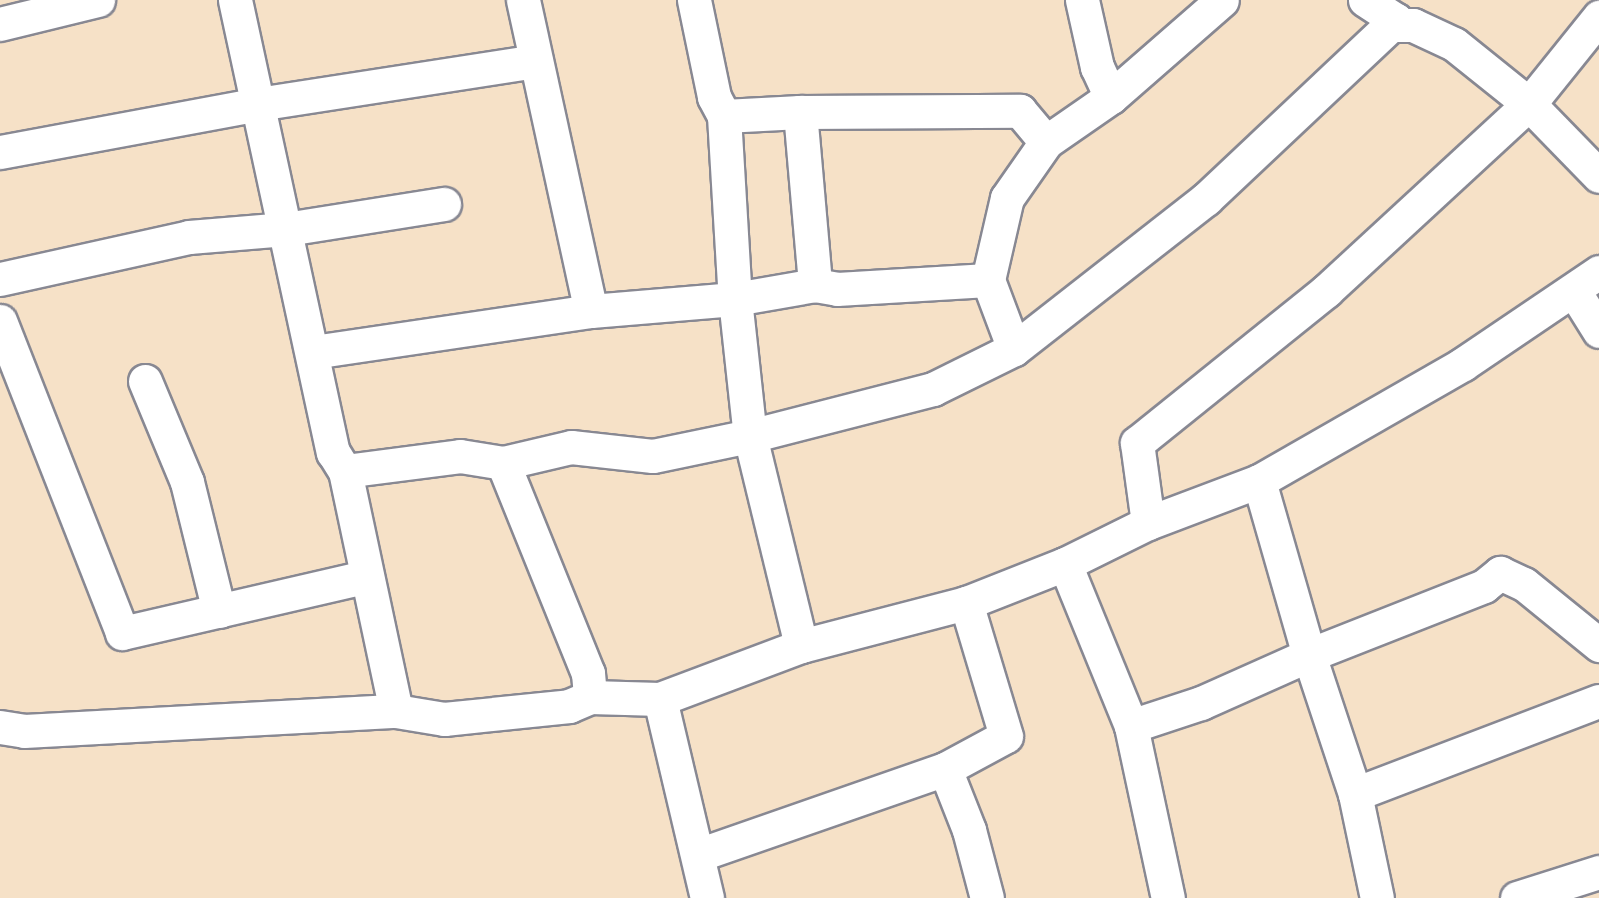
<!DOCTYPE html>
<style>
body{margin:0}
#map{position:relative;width:1599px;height:898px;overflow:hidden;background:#f6e1c7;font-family:"Libre Caslon Text",serif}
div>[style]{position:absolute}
.roads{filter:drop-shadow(2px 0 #888892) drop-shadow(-2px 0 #888892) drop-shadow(0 2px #888892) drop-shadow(0 -2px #888892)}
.minor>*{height:33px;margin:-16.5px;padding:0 16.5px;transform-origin:16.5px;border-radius:16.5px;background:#fff}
span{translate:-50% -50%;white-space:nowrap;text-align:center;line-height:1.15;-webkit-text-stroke:6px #fcf5e5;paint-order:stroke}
</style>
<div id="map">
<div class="roads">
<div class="minor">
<i style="left:235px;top:0;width:463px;rotate:77.8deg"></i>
<i style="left:333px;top:452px;width:22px;rotate:58deg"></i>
<i style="left:345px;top:471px;width:245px;rotate:78deg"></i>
<i style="left:523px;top:0;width:318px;rotate:77.7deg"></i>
<i style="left:694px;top:0;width:99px;rotate:78.3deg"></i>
<i style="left:714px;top:97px;width:21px;rotate:62deg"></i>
<i style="left:724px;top:116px;width:183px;rotate:86.6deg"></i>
<i style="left:735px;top:299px;width:138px;rotate:83.8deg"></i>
<i style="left:750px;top:436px;width:216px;rotate:76.3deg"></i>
<i style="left:1082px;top:0;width:69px;rotate:77.4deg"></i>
<i style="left:1097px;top:67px;width:33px;rotate:65deg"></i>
<i style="left:1365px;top:0;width:37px;rotate:33deg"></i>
<i style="left:1396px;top:20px;width:5px;rotate:112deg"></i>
<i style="left:1394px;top:25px;width:19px"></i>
<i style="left:1413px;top:25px;width:45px;rotate:24.9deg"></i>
<i style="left:1454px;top:44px;width:96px;rotate:38.7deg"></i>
<i style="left:1529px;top:104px;width:100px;rotate:45.8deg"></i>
<i style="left:0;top:24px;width:101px;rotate:-13.8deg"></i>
<i style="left:800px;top:112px;width:220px;rotate:-0.3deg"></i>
<i style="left:1020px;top:111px;width:40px;rotate:50deg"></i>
<i style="left:724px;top:116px;width:76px;rotate:-3deg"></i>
<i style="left:800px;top:112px;width:174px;rotate:85deg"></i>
<i style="left:0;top:152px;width:262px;rotate:-10.5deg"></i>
<i style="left:258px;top:104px;width:281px;rotate:-8.8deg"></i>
<i style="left:0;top:279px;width:194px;rotate:-12.5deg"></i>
<i style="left:189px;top:237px;width:97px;rotate:-4.7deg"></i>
<i style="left:286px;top:229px;width:160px;rotate:-9deg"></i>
<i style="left:1574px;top:291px;width:47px;rotate:58deg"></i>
<i style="left:0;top:321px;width:335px;rotate:68.6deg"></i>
<i style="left:122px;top:633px;width:249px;rotate:-13deg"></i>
<i style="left:1014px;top:349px;width:74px;rotate:-110.6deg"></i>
<i style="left:988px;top:280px;width:84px;rotate:-77deg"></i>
<i style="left:1007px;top:198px;width:68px;rotate:-55.1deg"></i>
<i style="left:1046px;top:142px;width:79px;rotate:-34.7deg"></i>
<i style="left:1111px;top:97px;width:147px;rotate:-41.1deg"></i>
<i style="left:313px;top:352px;width:281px;rotate:-8.4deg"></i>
<i style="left:591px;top:311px;width:144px;rotate:-4.8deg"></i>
<i style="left:735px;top:299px;width:81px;rotate:-9.9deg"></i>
<i style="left:815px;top:285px;width:22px;rotate:10deg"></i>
<i style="left:837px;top:289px;width:151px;rotate:-3.4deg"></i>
<i style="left:145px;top:381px;width:109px;rotate:67.4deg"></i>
<i style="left:187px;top:482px;width:133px;rotate:76.1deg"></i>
<i style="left:503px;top:463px;width:227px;rotate:68deg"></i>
<i style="left:588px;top:673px;width:24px;rotate:85deg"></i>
<i style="left:345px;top:471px;width:116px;rotate:-7.4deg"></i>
<i style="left:460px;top:456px;width:44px;rotate:9.2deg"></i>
<i style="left:503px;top:463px;width:70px;rotate:-13.2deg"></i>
<i style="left:571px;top:447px;width:82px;rotate:6.3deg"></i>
<i style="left:653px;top:456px;width:99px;rotate:-11.7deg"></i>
<i style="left:750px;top:436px;width:189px;rotate:-14.4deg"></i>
<i style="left:933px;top:389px;width:90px;rotate:-26.3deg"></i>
<i style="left:1014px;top:349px;width:244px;rotate:-38deg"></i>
<i style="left:1206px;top:199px;width:261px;rotate:-43.3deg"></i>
<i style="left:1259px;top:481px;width:181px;rotate:74deg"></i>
<i style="left:1309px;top:655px;width:146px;rotate:71.7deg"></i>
<i style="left:1355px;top:794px;width:106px;rotate:78.1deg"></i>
<i style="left:1148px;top:523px;width:81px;rotate:-97.8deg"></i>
<i style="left:1137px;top:443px;width:243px;rotate:-38.8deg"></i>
<i style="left:1326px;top:291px;width:276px;rotate:-42.7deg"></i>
<i style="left:1529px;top:104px;width:112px;rotate:-51.2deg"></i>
<i style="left:1065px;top:564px;width:175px;rotate:67.8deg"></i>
<i style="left:1131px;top:726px;width:176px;rotate:77.9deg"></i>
<i style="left:660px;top:699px;width:204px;rotate:76.7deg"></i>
<i style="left:1131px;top:726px;width:74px;rotate:-18.2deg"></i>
<i style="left:1201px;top:703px;width:118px;rotate:-24deg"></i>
<i style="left:1309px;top:655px;width:188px;rotate:-21.5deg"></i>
<i style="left:1484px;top:586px;width:21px;rotate:-39deg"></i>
<i style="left:1500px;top:573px;width:26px;rotate:25deg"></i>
<i style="left:1524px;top:584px;width:97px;rotate:39.1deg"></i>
<i style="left:0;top:727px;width:24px;rotate:9deg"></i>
<i style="left:24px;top:731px;width:373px;rotate:-3.1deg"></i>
<i style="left:396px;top:711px;width:49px;rotate:9.5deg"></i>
<i style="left:444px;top:719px;width:126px;rotate:-5.9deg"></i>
<i style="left:569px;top:706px;width:23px;rotate:-23deg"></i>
<i style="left:590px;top:697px;width:70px;rotate:1.6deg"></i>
<i style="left:660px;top:699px;width:151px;rotate:-20.6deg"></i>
<i style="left:801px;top:646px;width:171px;rotate:-14.6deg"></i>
<i style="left:966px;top:603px;width:106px;rotate:-21.5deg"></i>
<i style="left:1065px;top:564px;width:93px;rotate:-26.3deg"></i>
<i style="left:1148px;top:523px;width:119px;rotate:-20.7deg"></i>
<i style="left:1259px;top:481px;width:235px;rotate:-29.8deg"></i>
<i style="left:1463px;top:364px;width:164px;rotate:-34.1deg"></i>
<i style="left:945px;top:769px;width:66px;rotate:68.5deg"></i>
<i style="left:969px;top:830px;width:70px;rotate:75.2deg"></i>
<i style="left:1355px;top:794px;width:261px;rotate:-20.9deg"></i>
<i style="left:698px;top:855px;width:262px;rotate:-19.2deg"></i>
<i style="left:945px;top:769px;width:69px;rotate:-28.4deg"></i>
<i style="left:1006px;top:736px;width:139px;rotate:-106.7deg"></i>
<i style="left:1517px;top:898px;width:86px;rotate:-17.6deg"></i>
</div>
</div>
</div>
